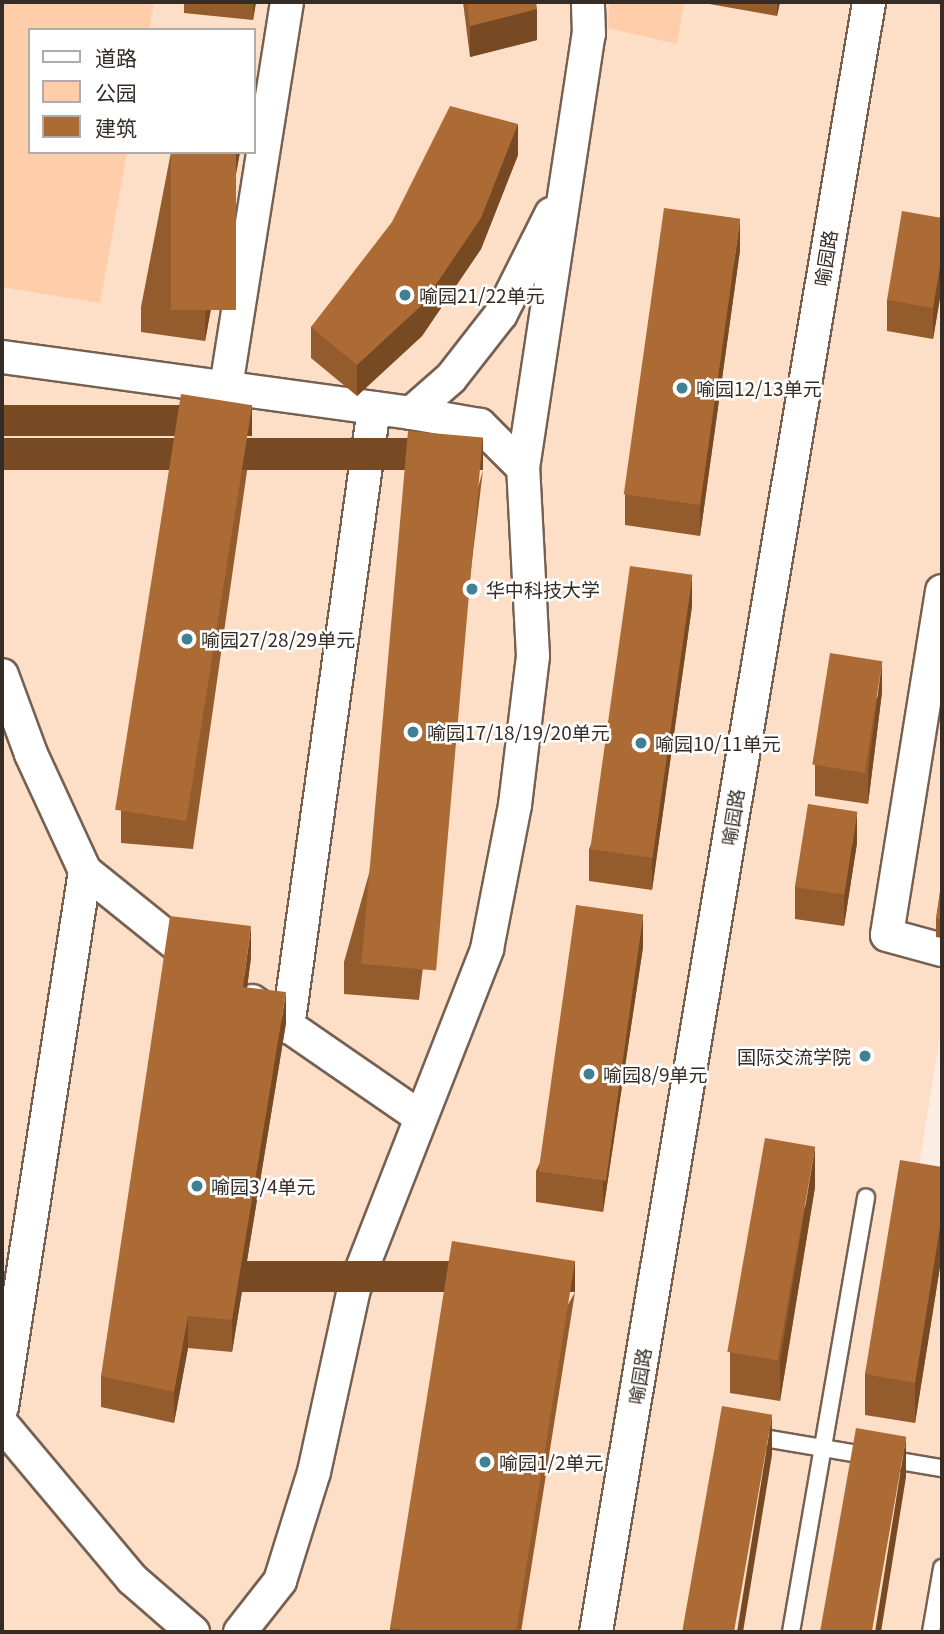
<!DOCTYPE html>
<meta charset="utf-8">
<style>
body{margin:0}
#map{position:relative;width:944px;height:1634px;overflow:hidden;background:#fcede2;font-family:Georgia,"Noto Sans SC",serif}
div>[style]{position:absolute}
.built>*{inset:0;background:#fddec7}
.green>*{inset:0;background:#ffcdaa}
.roads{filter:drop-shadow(2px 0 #766051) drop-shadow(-2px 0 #766051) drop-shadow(0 2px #766051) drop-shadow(0 -2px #766051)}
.service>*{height:16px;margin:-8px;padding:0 8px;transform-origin:8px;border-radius:8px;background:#fff}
.minor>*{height:32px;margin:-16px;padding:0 16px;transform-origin:16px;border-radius:16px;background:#fff}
.wall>*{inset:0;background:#945b2d}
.shaded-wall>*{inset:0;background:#784a24;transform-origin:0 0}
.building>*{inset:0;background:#ac6a34;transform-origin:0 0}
.dots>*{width:19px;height:19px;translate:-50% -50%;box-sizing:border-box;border:4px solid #fff;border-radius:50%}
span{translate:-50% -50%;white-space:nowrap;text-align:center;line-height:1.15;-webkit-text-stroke:5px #fff;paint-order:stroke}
.street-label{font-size:19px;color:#352c25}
.poi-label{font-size:19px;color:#352c25}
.left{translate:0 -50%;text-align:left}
.right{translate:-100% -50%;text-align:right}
.frame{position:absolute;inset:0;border:4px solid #352c25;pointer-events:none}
.legend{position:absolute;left:28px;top:28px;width:228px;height:126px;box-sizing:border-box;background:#fff;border:2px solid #aeaba8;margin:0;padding:9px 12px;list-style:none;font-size:21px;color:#352c25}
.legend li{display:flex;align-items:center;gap:14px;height:35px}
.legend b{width:35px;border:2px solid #aeaba8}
</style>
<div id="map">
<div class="built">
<i style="clip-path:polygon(evenodd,2px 2px,942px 2px,942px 1025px,919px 1166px,942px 1170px,942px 1632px,2px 1632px,2px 2px,30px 30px,254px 30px,254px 152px,30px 152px,30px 30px)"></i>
</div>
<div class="green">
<i style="clip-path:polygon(2px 2px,154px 2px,149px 30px,30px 30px,30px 152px,127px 152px,100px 303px,2px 287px)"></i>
<i style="clip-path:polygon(609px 2px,684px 2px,677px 44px,608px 28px)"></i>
</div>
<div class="roads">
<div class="service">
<i style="left:752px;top:1436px;width:193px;rotate:9.6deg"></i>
<i style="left:791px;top:1632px;width:441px;rotate:-80.2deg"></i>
<i style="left:931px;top:1632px;width:65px;rotate:-80.2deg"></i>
</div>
<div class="minor">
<i style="left:2px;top:357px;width:413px;rotate:7.8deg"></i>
<i style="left:226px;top:387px;width:390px;rotate:-81deg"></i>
<i style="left:523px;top:468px;width:61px;rotate:-135deg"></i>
<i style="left:480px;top:425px;width:70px;rotate:-170.1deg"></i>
<i style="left:411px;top:413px;width:53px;rotate:-41.2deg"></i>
<i style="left:451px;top:378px;width:81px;rotate:-52deg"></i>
<i style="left:501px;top:314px;width:112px;rotate:-63.4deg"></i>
<i style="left:942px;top:591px;width:348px;rotate:99.1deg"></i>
<i style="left:887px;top:935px;width:57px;rotate:15.3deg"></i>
<i style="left:2px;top:675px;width:84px;rotate:69.8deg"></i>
<i style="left:31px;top:754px;width:129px;rotate:65.2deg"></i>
<i style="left:85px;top:871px;width:150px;rotate:38.8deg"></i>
<i style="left:252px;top:1001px;width:204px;rotate:34.6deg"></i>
<i style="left:288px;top:1027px;width:625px;rotate:-82.09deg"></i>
<i style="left:2px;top:1407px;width:542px;rotate:-81.2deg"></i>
<i style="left:2px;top:1424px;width:202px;rotate:50deg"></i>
<i style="left:132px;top:1579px;width:81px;rotate:41deg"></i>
<i style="left:240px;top:1632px;width:65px;rotate:-51.9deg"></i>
<i style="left:280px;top:1581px;width:114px;rotate:-72.7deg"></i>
<i style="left:314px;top:1472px;width:187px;rotate:-77.7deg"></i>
<i style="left:354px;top:1289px;width:365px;rotate:-68.6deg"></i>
<i style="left:487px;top:949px;width:147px;rotate:-79deg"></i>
<i style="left:515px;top:805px;width:150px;rotate:-83.1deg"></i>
<i style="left:533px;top:656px;width:188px;rotate:-93deg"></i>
<i style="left:523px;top:468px;width:439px;rotate:-81.4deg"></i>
<i style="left:589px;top:34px;width:32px;rotate:-92deg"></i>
<i style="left:596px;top:1632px;width:1653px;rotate:-80.49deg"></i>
</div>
</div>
<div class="wall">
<i style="clip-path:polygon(184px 2px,256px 2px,253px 20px,184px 13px)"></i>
<i style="clip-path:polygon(463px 2px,536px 2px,537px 40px,470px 57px)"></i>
<i style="clip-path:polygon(698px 2px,780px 2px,777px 16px)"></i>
<i style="clip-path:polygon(171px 152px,240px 152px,205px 341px,141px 332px,141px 307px)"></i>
<i style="clip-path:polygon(518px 155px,481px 249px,422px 336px,357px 396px,311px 358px,311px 327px)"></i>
<i style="clip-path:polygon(942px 218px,942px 286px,933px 339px,887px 331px,887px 300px)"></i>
<i style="clip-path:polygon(740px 250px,700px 536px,625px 525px,625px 494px)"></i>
<i style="clip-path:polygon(252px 436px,193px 849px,121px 843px,121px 811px)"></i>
<i style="clip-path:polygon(483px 470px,419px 1000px,344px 994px,344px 962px)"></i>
<i style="clip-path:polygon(692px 606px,652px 890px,589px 881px,589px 849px)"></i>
<i style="clip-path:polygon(882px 692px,868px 804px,815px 796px,815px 765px)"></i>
<i style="clip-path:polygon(857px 843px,844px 926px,795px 919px,795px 887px)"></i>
<i style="clip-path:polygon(942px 879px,942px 938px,936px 937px,936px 919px)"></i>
<i style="clip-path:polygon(643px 947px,603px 1212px,536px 1202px,536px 1171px)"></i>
<i style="clip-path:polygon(251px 957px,247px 988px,286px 1023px,232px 1352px,188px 1348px,174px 1423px,101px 1407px,101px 1376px)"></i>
<i style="clip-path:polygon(942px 1167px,942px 1254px,915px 1423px,865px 1415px,865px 1374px)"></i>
<i style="clip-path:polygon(815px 1187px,780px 1401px,730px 1393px,730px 1352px)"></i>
<i style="clip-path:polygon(575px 1292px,521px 1632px,390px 1632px,390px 1628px)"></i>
</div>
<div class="shaded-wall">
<i style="clip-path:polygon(253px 2px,256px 2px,253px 20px)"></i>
<i style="clip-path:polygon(777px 2px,780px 2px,777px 16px)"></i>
<i style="clip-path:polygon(537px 9px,537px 40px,470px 57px,470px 26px)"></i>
<i style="clip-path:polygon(518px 124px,518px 155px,481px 249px,422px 336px,357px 396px,357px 365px)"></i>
<i style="clip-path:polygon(236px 152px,240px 152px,205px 341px,205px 316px)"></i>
<i style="clip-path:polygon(740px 219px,740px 250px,700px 536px,700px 505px)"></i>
<i style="clip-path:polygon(942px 254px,942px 286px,933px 339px,933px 308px)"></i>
<i style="left:252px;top:405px;width:31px;height:417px;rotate:90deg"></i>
<i style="left:483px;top:438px;width:32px;height:535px;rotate:90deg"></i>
<i style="clip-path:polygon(692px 575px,692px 606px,652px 890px,652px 858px)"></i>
<i style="clip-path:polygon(882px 661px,882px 692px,868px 804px,868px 772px)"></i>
<i style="clip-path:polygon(857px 812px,857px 843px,844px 926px,844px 895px)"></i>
<i style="clip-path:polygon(643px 915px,643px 947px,603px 1212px,603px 1180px)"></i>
<i style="clip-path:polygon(251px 926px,251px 957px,243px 1019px,243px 987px)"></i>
<i style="clip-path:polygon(286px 992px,286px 1023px,232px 1352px,232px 1320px)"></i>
<i style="clip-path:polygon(815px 1147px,815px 1187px,780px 1401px,780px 1361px)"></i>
<i style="clip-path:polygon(942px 1214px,942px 1254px,915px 1423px,915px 1383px)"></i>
<i style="left:575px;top:1261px;width:31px;height:376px;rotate:90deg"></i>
<i style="clip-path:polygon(188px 1316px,188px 1348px,174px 1423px,174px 1392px)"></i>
<i style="clip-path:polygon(772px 1415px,772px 1455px,743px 1632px,737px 1632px)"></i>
<i style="clip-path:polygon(906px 1437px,906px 1477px,881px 1632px,875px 1632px)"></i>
</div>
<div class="building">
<i style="clip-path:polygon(467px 2px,536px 2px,537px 9px,470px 26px)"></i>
<i style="clip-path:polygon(450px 106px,518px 124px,481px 218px,422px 305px,357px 365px,311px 327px,392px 222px)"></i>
<i style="left:171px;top:152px;width:65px;height:158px"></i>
<i style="left:664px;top:208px;width:77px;height:289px;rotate:8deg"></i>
<i style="clip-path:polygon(902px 211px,942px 218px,942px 254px,933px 308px,887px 300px)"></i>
<i style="left:181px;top:394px;width:72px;height:421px;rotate:9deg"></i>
<i style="left:408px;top:431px;width:75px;height:535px;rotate:5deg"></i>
<i style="left:630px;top:566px;width:63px;height:286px;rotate:8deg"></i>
<i style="left:830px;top:653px;width:53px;height:113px;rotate:9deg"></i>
<i style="left:808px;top:804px;width:50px;height:84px;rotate:9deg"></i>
<i style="clip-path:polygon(942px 879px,942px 920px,936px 919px)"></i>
<i style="left:576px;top:905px;width:68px;height:269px;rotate:8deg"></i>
<i style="clip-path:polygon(170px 916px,251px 926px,243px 987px,286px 992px,232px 1320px,188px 1316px,174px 1392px,101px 1376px)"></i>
<i style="left:765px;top:1138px;width:51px;height:217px;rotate:10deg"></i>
<i style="clip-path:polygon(900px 1160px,942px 1167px,942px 1214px,915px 1383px,865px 1374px)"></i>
<i style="clip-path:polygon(452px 1241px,575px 1261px,516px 1632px,418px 1632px,390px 1628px)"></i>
<i style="left:722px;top:1406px;width:51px;height:229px;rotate:10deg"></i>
<i style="left:856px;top:1428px;width:51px;height:206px;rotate:10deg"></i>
</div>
<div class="dots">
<i style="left:405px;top:295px;background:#3f8092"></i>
<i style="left:682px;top:388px;background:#3f8092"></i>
<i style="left:472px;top:589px;background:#3f8092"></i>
<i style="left:187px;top:639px;background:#3f8092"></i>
<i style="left:413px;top:732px;background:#3f8092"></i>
<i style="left:641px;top:743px;background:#3f8092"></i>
<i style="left:865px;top:1056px;background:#3f8092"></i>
<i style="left:589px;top:1074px;background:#3f8092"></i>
<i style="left:197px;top:1186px;background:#3f8092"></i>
<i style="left:485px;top:1462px;background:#3f8092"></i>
</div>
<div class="street-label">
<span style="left:825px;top:258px;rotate:-81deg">喻园路</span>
<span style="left:732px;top:817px;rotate:-81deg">喻园路</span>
<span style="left:639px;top:1376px;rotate:-81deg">喻园路</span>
</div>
<div class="poi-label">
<span class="left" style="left:419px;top:295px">喻园21/22单元</span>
<span class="left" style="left:696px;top:388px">喻园12/13单元</span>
<span class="left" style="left:486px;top:589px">华中科技大学</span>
<span class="left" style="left:201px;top:639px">喻园27/28/29单元</span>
<span class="left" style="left:427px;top:732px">喻园17/18/19/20单元</span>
<span class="left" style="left:655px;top:743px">喻园10/11单元</span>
<span class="right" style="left:851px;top:1056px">国际交流学院</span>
<span class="left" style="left:603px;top:1074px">喻园8/9单元</span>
<span class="left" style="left:211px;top:1186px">喻园3/4单元</span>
<span class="left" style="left:499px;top:1462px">喻园1/2单元</span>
</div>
<div class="frame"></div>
<ul class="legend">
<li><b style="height:9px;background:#fff"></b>道路</li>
<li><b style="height:19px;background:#ffcdaa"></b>公园</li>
<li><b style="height:19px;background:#ac6a34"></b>建筑</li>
</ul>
</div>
